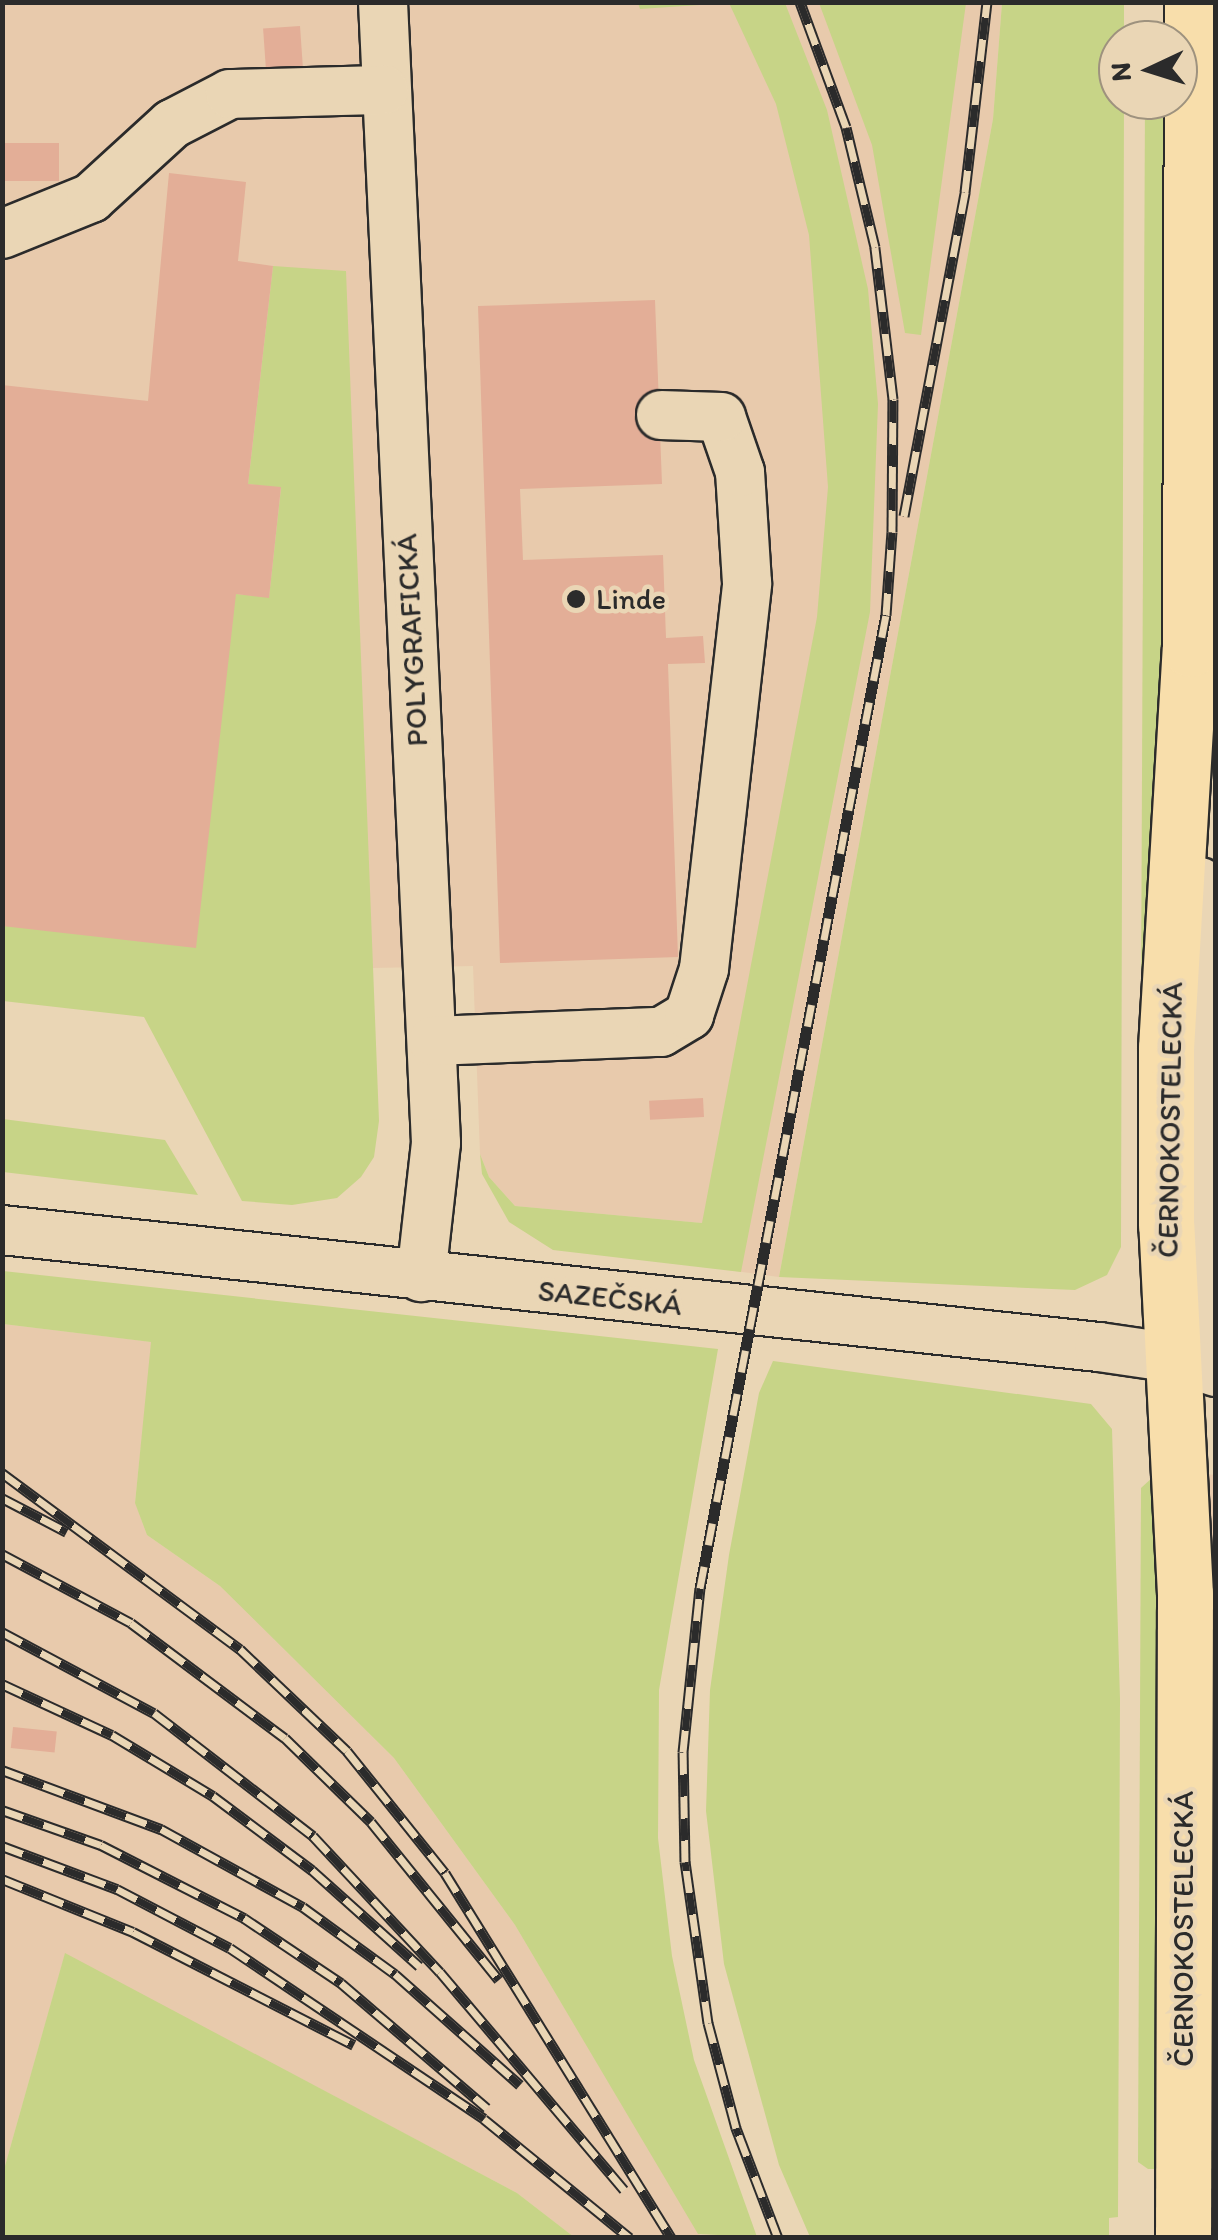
<!DOCTYPE html>
<meta charset="utf-8">
<style>
body{margin:0}
#map{position:relative;width:1218px;height:2240px;overflow:hidden;background:#ead6b5;font-family:Itim,sans-serif}
div>[style]{position:absolute}
.built>*{inset:0;background:#e8caac}
.green>*{inset:0;background:#c7d487}
.building>*{inset:0;background:#e3ae97;transform-origin:0 0}
.roads{filter:drop-shadow(2px 0 #2b2b2b) drop-shadow(-2px 0 #2b2b2b) drop-shadow(0 2px #2b2b2b) drop-shadow(0 -2px #2b2b2b)}
.minor>*{height:48px;margin:-24px;padding:0 24px;transform-origin:24px;border-radius:24px;background:#ead6b5}
.major>*{height:55px;margin:-27.5px;padding:0 27.5px;transform-origin:27.5px;border-radius:27.5px;background:#f8deab}
.rail>*{height:11px;margin-top:-5.5px;transform-origin:0;background:repeating-linear-gradient(90deg,#ead6b5 0 22px,#2b2b2b 0 44px);box-sizing:border-box;border-block:2px solid #2b2b2b}
.dots>*{width:28px;height:28px;translate:-50% -50%;box-sizing:border-box;border:5px solid #ead6b5;border-radius:50%}
span{translate:-50% -50%;white-space:nowrap;text-align:center;line-height:1.15;-webkit-text-stroke:9px #ead6b5;paint-order:stroke}
.poi-label{font-size:30px;color:#2b2b2b}
.left{translate:0 -50%;text-align:left}
.street-label{font-size:30px;color:#2b2b2b}
.frame{position:absolute;inset:0;border:5px solid #2b2b2b;pointer-events:none}
.north{position:absolute;left:1098px;top:20px;width:100px;height:100px;box-sizing:border-box;background:#ead6b5;border:2px solid #9e927e;border-radius:50%;rotate:266deg;font-size:28px;font-weight:700;line-height:40px;text-align:center;color:#2b2b2b}
.north::after{content:'';display:block;margin:auto;width:35px;height:45px;background:#2b2b2b;clip-path:polygon(50% 0,100% 100%,50% 72%,0 100%)}
</style>
<div id="map">
<div class="built">
<i style="clip-path:polygon(3px 3px,1002px 3px,993px 119px,779px 1277px,714px 1268px,702px 1223px,515px 1206px,489px 1177px,480px 1154px,473px 966px,372px 968px,3px 926px)"></i>
<i style="clip-path:polygon(3px 1324px,152px 1342px,135px 1502px,147px 1535px,220px 1586px,394px 1758px,515px 1925px,701px 2237px,574px 2237px,517px 2193px,65px 1954px,3px 2173px)"></i>
<i style="clip-path:polygon(1206px 1474px,1215px 1475px,1215px 2237px,1213px 2146px,1200px 2145px)"></i>
</div>
<div class="green">
<i style="clip-path:polygon(638px 3px,785px 3px,827px 110px,868px 289px,878px 404px,870px 612px,741px 1272px,553px 1250px,509px 1222px,482px 1174px,480px 1154px,489px 1177px,515px 1206px,702px 1223px,817px 617px,828px 487px,809px 235px,776px 104px,729px 3px,640px 9px)"></i>
<i style="clip-path:polygon(819px 3px,966px 3px,921px 335px,905px 333px,872px 145px)"></i>
<i style="clip-path:polygon(1002px 3px,1124px 3px,1124px 40px,1118px 40px,1118px 100px,1124px 100px,1121px 1247px,1107px 1275px,1075px 1290px,779px 1277px,993px 119px)"></i>
<i style="clip-path:polygon(1145px 100px,1168px 100px,1165px 676px,1140px 1224px)"></i>
<i style="clip-path:polygon(273px 266px,346px 271px,379px 1121px,374px 1157px,361px 1177px,337px 1198px,292px 1205px,242px 1201px,144px 1017px,3px 1001px,3px 926px,236px 594px,269px 597px,281px 488px,248px 484px)"></i>
<i style="clip-path:polygon(3px 1119px,165px 1140px,198px 1195px,3px 1172px)"></i>
<i style="clip-path:polygon(3px 1271px,718px 1349px,659px 1690px,658px 1838px,672px 1956px,694px 2060px,757px 2237px,698px 2234px,515px 1925px,394px 1758px,220px 1586px,147px 1535px,135px 1503px,151px 1342px,3px 1324px)"></i>
<i style="clip-path:polygon(773px 1361px,1091px 1404px,1112px 1429px,1120px 1699px,1118px 2217px,1109px 2218px,1109px 2237px,810px 2237px,779px 2165px,724px 1964px,706px 1811px,710px 1690px,729px 1555px,759px 1393px)"></i>
<i style="clip-path:polygon(1153px 1477px,1160px 1562px,1159px 2169px,1148px 2169px,1138px 2162px,1141px 1488px)"></i>
<i style="clip-path:polygon(65px 1953px,517px 2193px,574px 2237px,3px 2237px,3px 2173px)"></i>
</div>
<div class="building">
<i style="left:300px;top:26px;width:46px;height:37px;rotate:86deg"></i>
<i style="left:59px;top:143px;width:38px;height:57px;rotate:90deg"></i>
<i style="clip-path:polygon(169px 173px,246px 182px,238px 261px,273px 266px,248px 484px,281px 487px,269px 598px,236px 594px,196px 948px,2px 926px,2px 385px,148px 401px)"></i>
<i style="clip-path:polygon(655px 300px,662px 484px,520px 489px,523px 560px,663px 555px,666px 638px,703px 636px,705px 663px,668px 664px,678px 957px,500px 963px,478px 306px)"></i>
<i style="left:703px;top:1098px;width:19px;height:54px;rotate:87deg"></i>
<i style="left:13px;top:1727px;width:44px;height:21px;rotate:6deg"></i>
</div>
<div class="roads">
<div class="minor">
<i style="left:383px;top:2px;width:1142px;rotate:87.34deg"></i>
<i style="left:436px;top:1143px;width:135px;rotate:96.4deg"></i>
<i style="left:2px;top:234px;width:96px;rotate:-22deg"></i>
<i style="left:91px;top:198px;width:110px;rotate:-42.4deg"></i>
<i style="left:172px;top:124px;width:65px;rotate:-27.3deg"></i>
<i style="left:230px;top:94px;width:154px;rotate:-1.5deg"></i>
<i style="left:1200px;top:882px;width:344px;rotate:90.2deg"></i>
<i style="left:1199px;top:1226px;width:99px;rotate:87.1deg"></i>
<i style="left:1204px;top:1325px;width:41px;rotate:72.9deg"></i>
<i style="left:433px;top:1041px;width:228px;rotate:-2.3deg"></i>
<i style="left:661px;top:1032px;width:33px;rotate:-31deg"></i>
<i style="left:689px;top:1015px;width:48px;rotate:-71.9deg"></i>
<i style="left:704px;top:969px;width:388px;rotate:-83.6deg"></i>
<i style="left:747px;top:583px;width:111px;rotate:-93.6deg"></i>
<i style="left:740px;top:472px;width:58px;rotate:-109.1deg"></i>
<i style="left:721px;top:417px;width:60px;rotate:-178.1deg"></i>
<i style="left:2px;top:1230px;width:1103px;rotate:6.09deg"></i>
<i style="left:1099px;top:1347px;width:76px;rotate:8.3deg"></i>
<i style="left:1174px;top:1358px;width:44px;rotate:18.4deg"></i>
</div>
<div class="major">
<i style="left:1183px;top:2238px;width:644px;rotate:-89.82deg"></i>
<i style="left:1185px;top:1594px;width:369px;rotate:-92.9deg"></i>
<i style="left:1166px;top:1225px;width:177px;rotate:-90deg"></i>
<i style="left:1166px;top:1048px;width:400px;rotate:-86.6deg"></i>
<i style="left:1190px;top:649px;width:647px;rotate:-89.82deg"></i>
</div>
</div>
<div class="rail">
<i style="left:904px;top:516px;width:330px;rotate:-79.3deg"></i>
<i style="left:965px;top:192px;width:191px;rotate:-83.4deg"></i>
<i style="left:2px;top:1473px;width:296px;rotate:36.5deg"></i>
<i style="left:240px;top:1649px;width:148px;rotate:43.6deg"></i>
<i style="left:347px;top:1751px;width:156px;rotate:51.2deg"></i>
<i style="left:445px;top:1873px;width:429px;rotate:58.2deg"></i>
<i style="left:2px;top:1498px;width:73px;rotate:27.6deg"></i>
<i style="left:2px;top:1554px;width:146px;rotate:28.1deg"></i>
<i style="left:131px;top:1623px;width:192px;rotate:36.8deg"></i>
<i style="left:285px;top:1738px;width:120px;rotate:44.3deg"></i>
<i style="left:371px;top:1822px;width:203px;rotate:51deg"></i>
<i style="left:2px;top:1632px;width:172px;rotate:28.1deg"></i>
<i style="left:154px;top:1713px;width:201px;rotate:37.7deg"></i>
<i style="left:313px;top:1836px;width:186px;rotate:47deg"></i>
<i style="left:440px;top:1972px;width:285px;rotate:49.8deg"></i>
<i style="left:2px;top:1684px;width:121px;rotate:24.9deg"></i>
<i style="left:112px;top:1735px;width:118px;rotate:31.1deg"></i>
<i style="left:213px;top:1796px;width:124px;rotate:36.8deg"></i>
<i style="left:312px;top:1870px;width:144px;rotate:41.9deg"></i>
<i style="left:2px;top:1770px;width:170px;rotate:20.4deg"></i>
<i style="left:161px;top:1829px;width:162px;rotate:28.8deg"></i>
<i style="left:303px;top:1907px;width:114px;rotate:36.1deg"></i>
<i style="left:395px;top:1974px;width:167px;rotate:41.6deg"></i>
<i style="left:2px;top:1810px;width:105px;rotate:19.5deg"></i>
<i style="left:101px;top:1845px;width:161px;rotate:27deg"></i>
<i style="left:244px;top:1918px;width:117px;rotate:33.8deg"></i>
<i style="left:341px;top:1983px;width:192px;rotate:40.6deg"></i>
<i style="left:2px;top:1846px;width:123px;rotate:20.5deg"></i>
<i style="left:117px;top:1889px;width:127px;rotate:27.6deg"></i>
<i style="left:230px;top:1948px;width:306px;rotate:33.9deg"></i>
<i style="left:484px;top:2119px;width:188px;rotate:39.2deg"></i>
<i style="left:2px;top:1879px;width:141px;rotate:22deg"></i>
<i style="left:133px;top:1932px;width:248px;rotate:27.1deg"></i>
<i style="left:778px;top:2238px;width:118px;rotate:-110.9deg"></i>
<i style="left:736px;top:2128px;width:109px;rotate:-104.9deg"></i>
<i style="left:708px;top:2023px;width:163px;rotate:-98.1deg"></i>
<i style="left:685px;top:1862px;width:110px;rotate:-91deg"></i>
<i style="left:683px;top:1752px;width:165px;rotate:-84.1deg"></i>
<i style="left:700px;top:1588px;width:991px;rotate:-79.18deg"></i>
<i style="left:886px;top:615px;width:83px;rotate:-85.9deg"></i>
<i style="left:892px;top:532px;width:133px;rotate:-89.6deg"></i>
<i style="left:893px;top:399px;width:153px;rotate:-96.8deg"></i>
<i style="left:875px;top:247px;width:123px;rotate:-103.6deg"></i>
<i style="left:846px;top:127px;width:133px;rotate:-110.2deg"></i>
</div>
<div class="dots">
<i style="left:576px;top:599px;background:#2b2b2b"></i>
</div>
<div class="poi-label">
<span class="left" style="left:596px;top:599px">Linde</span>
</div>
<div class="street-label">
<span style="left:412px;top:640px;rotate:-93deg">POLYGRAFICKÁ</span>
<span style="left:1170px;top:1120px;rotate:-89deg">ČERNOKOSTELECKÁ</span>
<span style="left:610px;top:1298px;rotate:6deg">SAZEČSKÁ</span>
<span style="left:1183px;top:1929px;rotate:-90deg">ČERNOKOSTELECKÁ</span>
</div>
<div class="frame"></div>
<div class="north">N</div>
</div>
